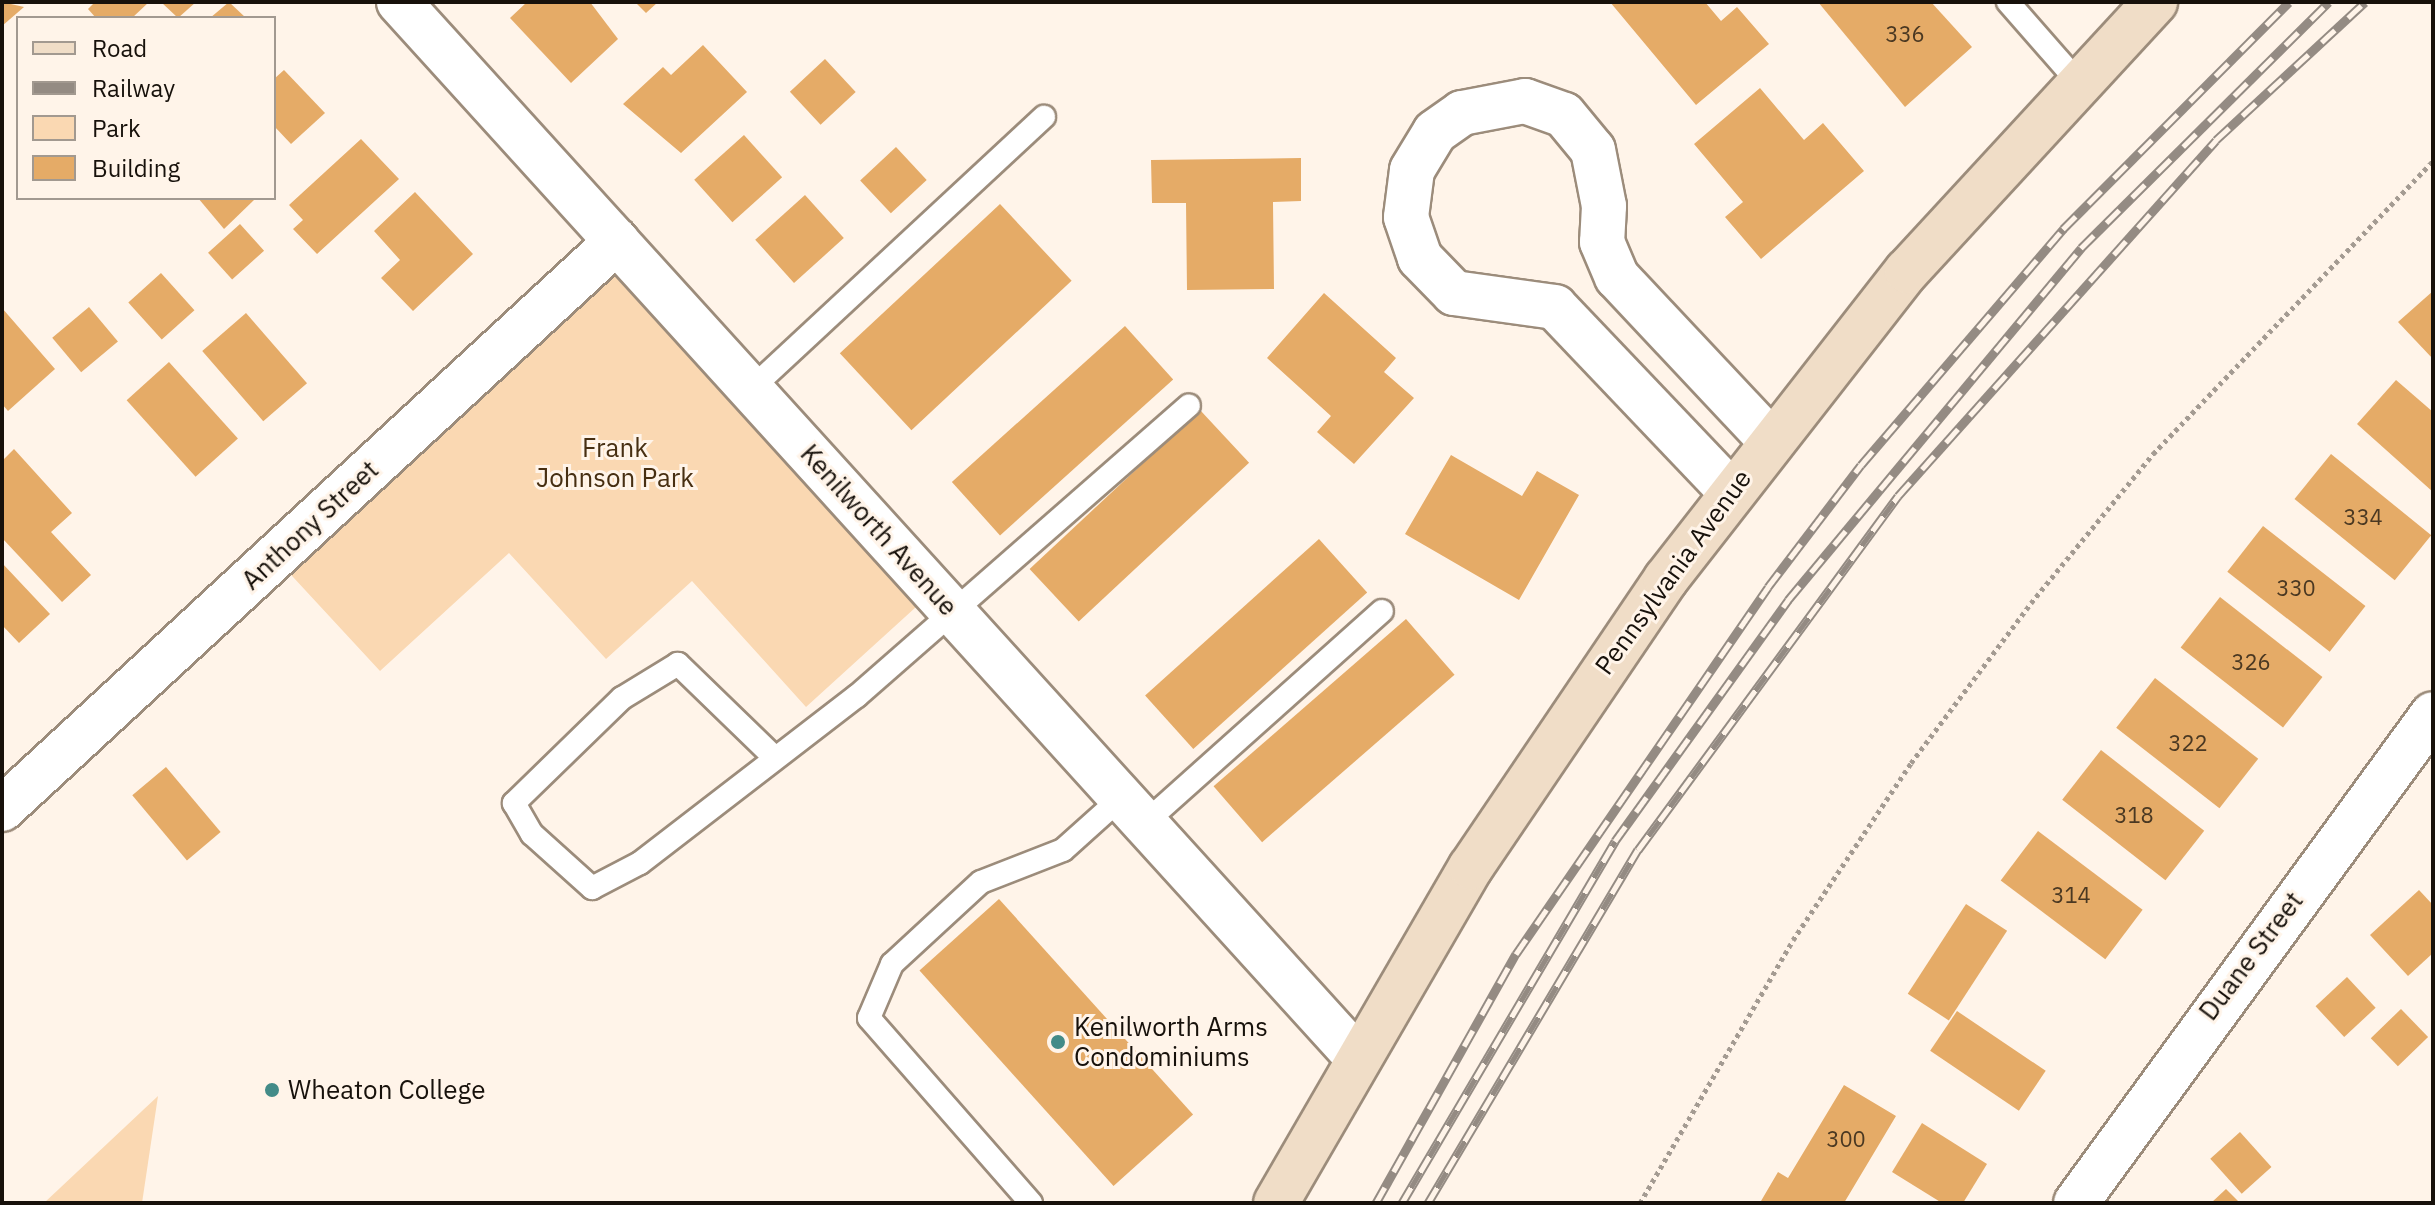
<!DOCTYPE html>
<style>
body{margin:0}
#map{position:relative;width:2435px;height:1205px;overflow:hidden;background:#fff4e9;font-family:"IBM Plex Sans",sans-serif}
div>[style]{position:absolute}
.green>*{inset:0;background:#fad8b2}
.building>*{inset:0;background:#e5ab67;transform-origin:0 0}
.path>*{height:5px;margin-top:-2.5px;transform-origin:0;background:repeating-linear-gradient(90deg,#a49b92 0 4px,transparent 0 8px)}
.roads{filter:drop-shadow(2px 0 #9c8c7b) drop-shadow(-2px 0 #9c8c7b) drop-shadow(0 2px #9c8c7b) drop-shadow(0 -2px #9c8c7b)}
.lane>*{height:22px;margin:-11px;padding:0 11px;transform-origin:11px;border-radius:11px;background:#fff}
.street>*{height:44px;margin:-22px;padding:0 22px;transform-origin:22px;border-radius:22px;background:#fff}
.secondary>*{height:44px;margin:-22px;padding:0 22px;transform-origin:22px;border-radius:22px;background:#f0ddc7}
.rail>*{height:9px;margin-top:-4.5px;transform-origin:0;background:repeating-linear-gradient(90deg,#fff4e9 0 18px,#948b83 0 36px);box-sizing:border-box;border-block:2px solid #948b83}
.dots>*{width:22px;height:22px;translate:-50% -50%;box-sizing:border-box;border:4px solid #fff4e9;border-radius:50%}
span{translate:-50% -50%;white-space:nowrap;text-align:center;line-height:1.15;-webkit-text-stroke:6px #fff4e9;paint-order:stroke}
.number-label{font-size:22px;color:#4a3822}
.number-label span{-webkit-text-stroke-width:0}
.park-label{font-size:26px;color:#472f12}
.street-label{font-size:26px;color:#17110b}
.poi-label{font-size:26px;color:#17110b}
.left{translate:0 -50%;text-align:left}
.frame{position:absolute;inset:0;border:4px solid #17110b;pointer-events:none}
.legend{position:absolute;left:16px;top:16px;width:260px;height:184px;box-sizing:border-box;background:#fff4e9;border:2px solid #a29990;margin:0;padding:10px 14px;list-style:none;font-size:24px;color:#17110b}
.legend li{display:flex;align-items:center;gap:16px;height:40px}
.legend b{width:40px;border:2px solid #a29990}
</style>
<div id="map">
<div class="green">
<i style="clip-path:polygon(617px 256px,927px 597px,806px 707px,692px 581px,606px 659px,509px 553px,380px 671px,281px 564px)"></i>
<i style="clip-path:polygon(158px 1096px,142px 1203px,44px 1203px)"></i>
</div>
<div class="building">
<i style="clip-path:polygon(2px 2px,24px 7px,2px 26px)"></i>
<i style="clip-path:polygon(95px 2px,149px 2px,132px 18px,96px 18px,88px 9px)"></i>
<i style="clip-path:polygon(161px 2px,196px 2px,178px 18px)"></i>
<i style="clip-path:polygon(229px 2px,246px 18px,210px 18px)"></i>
<i style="clip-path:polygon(527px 2px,590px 2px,618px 39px,571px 83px,510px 18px)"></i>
<i style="clip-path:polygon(635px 2px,658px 2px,646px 13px)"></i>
<i style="clip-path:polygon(1610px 2px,1705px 2px,1721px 21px,1737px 7px,1769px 44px,1696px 105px)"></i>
<i style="clip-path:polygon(1818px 2px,1931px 2px,1972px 47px,1905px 107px)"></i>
<i style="clip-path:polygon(703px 45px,747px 92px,681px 153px,623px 104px,663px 67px,671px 75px)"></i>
<i style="left:825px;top:59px;width:45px;height:48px;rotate:47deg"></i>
<i style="clip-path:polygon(284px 70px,325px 113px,291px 144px,274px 126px,274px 79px)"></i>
<i style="clip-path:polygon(1760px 88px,1804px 140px,1823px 123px,1864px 171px,1761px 259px,1725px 217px,1743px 202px,1694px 144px)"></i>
<i style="left:744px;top:135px;width:57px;height:67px;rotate:48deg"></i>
<i style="clip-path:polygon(361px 139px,399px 179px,317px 254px,293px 229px,303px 220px,289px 205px)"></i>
<i style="left:896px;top:147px;width:45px;height:49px;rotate:47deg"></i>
<i style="clip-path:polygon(1301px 158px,1301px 201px,1273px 202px,1274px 289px,1187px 290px,1186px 203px,1152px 203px,1151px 160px)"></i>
<i style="clip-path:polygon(415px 192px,473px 254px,413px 311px,381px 278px,400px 260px,374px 231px)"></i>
<i style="left:805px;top:195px;width:58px;height:67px;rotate:48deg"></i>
<i style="clip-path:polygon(198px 198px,252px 198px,254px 200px,224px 229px)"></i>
<i style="left:1000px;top:204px;width:105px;height:219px;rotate:47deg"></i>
<i style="left:240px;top:224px;width:36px;height:43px;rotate:48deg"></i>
<i style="left:161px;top:273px;width:50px;height:44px;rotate:48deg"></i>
<i style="clip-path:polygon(2433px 291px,2433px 359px,2398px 322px)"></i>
<i style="clip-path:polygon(1324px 293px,1396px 358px,1384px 372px,1414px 398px,1354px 464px,1317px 432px,1331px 416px,1267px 358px)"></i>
<i style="left:89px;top:307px;width:45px;height:48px;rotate:50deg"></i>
<i style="clip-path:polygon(2px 308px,55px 369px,8px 411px,2px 404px)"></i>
<i style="left:246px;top:313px;width:93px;height:58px;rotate:49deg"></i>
<i style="left:1125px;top:326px;width:72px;height:233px;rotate:48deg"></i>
<i style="left:169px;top:362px;width:103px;height:57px;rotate:48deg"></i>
<i style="clip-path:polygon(2396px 380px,2433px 412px,2433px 492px,2357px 424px)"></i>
<i style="left:1200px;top:410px;width:72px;height:233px;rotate:47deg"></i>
<i style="clip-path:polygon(14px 449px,72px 513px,51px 532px,91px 575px,62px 602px,2px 538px,2px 461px)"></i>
<i style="left:2331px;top:454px;width:129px;height:58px;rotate:39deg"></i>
<i style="clip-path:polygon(1451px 455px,1522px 496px,1537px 471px,1579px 495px,1519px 600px,1405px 534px)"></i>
<i style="left:2263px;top:526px;width:130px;height:58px;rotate:38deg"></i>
<i style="left:1319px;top:539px;width:72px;height:234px;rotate:48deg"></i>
<i style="clip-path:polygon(2px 563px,50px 614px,19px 643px,2px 625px)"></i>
<i style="left:2220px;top:597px;width:130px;height:64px;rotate:38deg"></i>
<i style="left:1406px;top:619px;width:74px;height:255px;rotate:49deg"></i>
<i style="left:2155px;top:678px;width:131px;height:63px;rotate:38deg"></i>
<i style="left:2101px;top:750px;width:131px;height:63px;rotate:38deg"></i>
<i style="left:166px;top:767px;width:85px;height:44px;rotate:50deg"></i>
<i style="left:2038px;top:831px;width:131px;height:62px;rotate:37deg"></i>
<i style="clip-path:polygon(2419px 890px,2433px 905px,2433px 953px,2408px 976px,2370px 935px)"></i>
<i style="left:999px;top:899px;width:290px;height:107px;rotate:48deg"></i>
<i style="left:1966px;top:904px;width:49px;height:107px;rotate:33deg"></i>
<i style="left:2347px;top:977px;width:42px;height:43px;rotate:47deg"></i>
<i style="left:2401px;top:1009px;width:39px;height:42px;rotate:46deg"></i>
<i style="left:1957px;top:1011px;width:107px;height:48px;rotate:34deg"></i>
<i style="clip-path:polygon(1844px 1085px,1896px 1116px,1844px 1203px,1761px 1201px,1778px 1172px,1788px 1178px)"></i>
<i style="clip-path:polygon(1922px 1123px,1987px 1164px,1963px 1203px,1942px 1203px,1892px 1172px)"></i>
<i style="left:2240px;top:1132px;width:47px;height:40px;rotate:48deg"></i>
<i style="clip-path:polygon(2226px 1189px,2240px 1203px,2211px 1203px)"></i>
</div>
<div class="path">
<i style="left:1640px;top:1203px;width:304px;rotate:-59.8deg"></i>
<i style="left:1793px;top:940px;width:213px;rotate:-56.3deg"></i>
<i style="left:1911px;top:763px;width:200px;rotate:-53.1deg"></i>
<i style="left:2031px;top:603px;width:193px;rotate:-50.7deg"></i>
<i style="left:2153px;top:454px;width:405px;rotate:-46.3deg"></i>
</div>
<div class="roads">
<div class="lane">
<i style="left:2008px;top:2px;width:106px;rotate:48.8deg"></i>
<i style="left:751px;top:389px;width:400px;rotate:-42.9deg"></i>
<i style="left:774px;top:757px;width:134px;rotate:-135.9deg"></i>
<i style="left:678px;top:664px;width:66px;rotate:148.7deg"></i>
<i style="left:622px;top:698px;width:151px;rotate:135.8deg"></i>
<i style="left:514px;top:803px;width:36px;rotate:60deg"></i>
<i style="left:532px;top:834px;width:81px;rotate:42deg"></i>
<i style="left:592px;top:888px;width:54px;rotate:-27.5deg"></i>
<i style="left:640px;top:863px;width:274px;rotate:-37.6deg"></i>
<i style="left:857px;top:696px;width:441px;rotate:-41.2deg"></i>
<i style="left:1147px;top:821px;width:315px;rotate:-41.8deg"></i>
<i style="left:1031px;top:1203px;width:246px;rotate:-131.2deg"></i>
<i style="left:869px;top:1018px;width:59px;rotate:-66.9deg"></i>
<i style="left:892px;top:964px;width:121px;rotate:-42.7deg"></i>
<i style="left:981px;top:882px;width:88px;rotate:-21.3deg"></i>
<i style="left:1063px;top:850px;width:78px;rotate:-41.9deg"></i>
</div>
<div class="street">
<i style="left:399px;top:2px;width:1426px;rotate:47.76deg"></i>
<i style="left:1731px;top:492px;width:255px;rotate:-133.6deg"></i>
<i style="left:1555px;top:307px;width:102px;rotate:-172.1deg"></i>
<i style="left:1454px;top:293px;width:49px;rotate:-134.2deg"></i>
<i style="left:1420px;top:258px;width:43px;rotate:-108.9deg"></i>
<i style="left:1406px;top:217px;width:47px;rotate:-82.7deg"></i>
<i style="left:1412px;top:170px;width:44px;rotate:-58.8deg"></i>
<i style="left:1435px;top:132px;width:33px;rotate:-35deg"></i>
<i style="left:1462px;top:113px;width:64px;rotate:-10.8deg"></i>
<i style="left:1525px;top:101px;width:41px;rotate:19.7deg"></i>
<i style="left:1564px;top:115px;width:45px;rotate:50.4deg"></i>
<i style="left:1593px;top:150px;width:57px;rotate:78.9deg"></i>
<i style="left:1604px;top:206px;width:36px;rotate:93deg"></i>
<i style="left:1602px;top:242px;width:38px;rotate:67deg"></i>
<i style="left:1617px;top:277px;width:224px;rotate:46.8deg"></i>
<i style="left:2px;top:809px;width:837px;rotate:-42.72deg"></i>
<i style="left:2076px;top:1203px;width:605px;rotate:-53.87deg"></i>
</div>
<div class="secondary">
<i style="left:1276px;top:1203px;width:388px;rotate:-59.9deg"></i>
<i style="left:1471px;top:867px;width:348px;rotate:-55.9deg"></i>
<i style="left:1666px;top:579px;width:391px;rotate:-52deg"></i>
<i style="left:1907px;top:271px;width:366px;rotate:-47.3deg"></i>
</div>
</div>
<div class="rail">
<i style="left:1376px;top:1203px;width:286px;rotate:-60.7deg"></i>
<i style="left:1516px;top:954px;width:445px;rotate:-55.5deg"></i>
<i style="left:1768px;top:587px;width:153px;rotate:-52.7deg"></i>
<i style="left:1861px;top:465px;width:311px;rotate:-49.4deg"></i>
<i style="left:2063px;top:229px;width:320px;rotate:-45.1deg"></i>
<i style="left:1402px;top:1203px;width:420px;rotate:-59.5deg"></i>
<i style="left:1615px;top:841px;width:297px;rotate:-54.3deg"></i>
<i style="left:1788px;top:600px;width:458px;rotate:-50.2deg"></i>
<i style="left:2081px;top:248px;width:349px;rotate:-44.8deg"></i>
<i style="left:1428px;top:1203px;width:411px;rotate:-59.3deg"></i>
<i style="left:1638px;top:850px;width:439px;rotate:-53.7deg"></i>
<i style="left:1898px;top:496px;width:477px;rotate:-48.2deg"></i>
<i style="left:2216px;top:140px;width:203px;rotate:-42.8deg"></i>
</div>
<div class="dots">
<i style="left:1058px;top:1042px;background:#438b88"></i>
<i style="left:272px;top:1090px;background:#438b88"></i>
</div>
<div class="number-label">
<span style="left:1905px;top:34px">336</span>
<span style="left:2363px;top:517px">334</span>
<span style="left:2296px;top:588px">330</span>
<span style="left:2251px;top:662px">326</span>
<span style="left:2188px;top:743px">322</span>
<span style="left:2134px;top:815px">318</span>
<span style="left:2071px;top:895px">314</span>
<span style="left:1846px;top:1139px">300</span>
</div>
<div class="park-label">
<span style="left:615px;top:463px">Frank<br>Johnson Park</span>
</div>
<div class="street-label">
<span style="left:310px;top:525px;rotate:-43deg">Anthony Street</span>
<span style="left:879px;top:530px;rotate:48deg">Kenilworth Avenue</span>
<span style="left:1673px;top:572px;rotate:-54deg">Pennsylvania Avenue</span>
<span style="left:2251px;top:956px;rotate:-53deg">Duane Street</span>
</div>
<div class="poi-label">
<span class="left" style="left:1074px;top:1042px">Kenilworth Arms<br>Condominiums</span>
<span class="left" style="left:288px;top:1090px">Wheaton College</span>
</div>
<div class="frame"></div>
<ul class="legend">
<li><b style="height:10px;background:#f0ddc7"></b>Road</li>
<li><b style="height:10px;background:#948b83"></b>Railway</li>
<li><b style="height:22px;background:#fad8b2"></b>Park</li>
<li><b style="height:22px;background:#e5ab67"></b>Building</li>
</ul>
</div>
